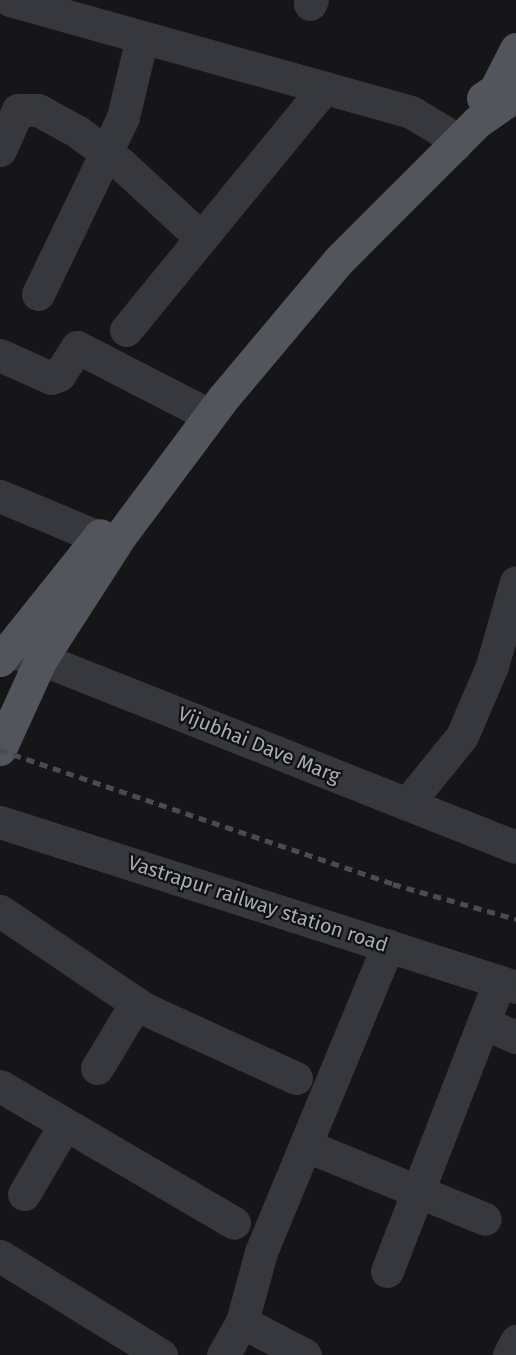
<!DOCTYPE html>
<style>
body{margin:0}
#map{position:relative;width:516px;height:1355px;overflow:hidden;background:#161618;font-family:"Fira Sans",sans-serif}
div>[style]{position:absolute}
.minor>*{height:33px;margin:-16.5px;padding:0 16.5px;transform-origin:16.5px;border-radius:16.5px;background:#37383d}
.major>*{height:33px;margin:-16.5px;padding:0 16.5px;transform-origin:16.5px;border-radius:16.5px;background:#53555c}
.rail>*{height:4.5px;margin-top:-2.25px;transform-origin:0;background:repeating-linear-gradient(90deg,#4a4c52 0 8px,transparent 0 14px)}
span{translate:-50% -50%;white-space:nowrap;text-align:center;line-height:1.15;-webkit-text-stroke:4.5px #111113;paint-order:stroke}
.street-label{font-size:20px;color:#a8adb8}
</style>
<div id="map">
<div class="minor">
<i style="left:10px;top:0;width:416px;rotate:15.6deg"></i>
<i style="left:411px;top:112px;width:39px;rotate:31deg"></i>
<i style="left:444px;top:132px;width:17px;rotate:50deg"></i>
<i style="left:310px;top:4px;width:4px;rotate:-63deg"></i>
<i style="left:0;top:150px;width:44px;rotate:-65.8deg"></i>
<i style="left:18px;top:110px;width:20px"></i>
<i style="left:38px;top:110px;width:46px;rotate:28.8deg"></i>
<i style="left:78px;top:132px;width:54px;rotate:36.7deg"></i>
<i style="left:121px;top:164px;width:108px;rotate:42.7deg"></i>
<i style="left:38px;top:294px;width:196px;rotate:-64.3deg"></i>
<i style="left:123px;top:117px;width:82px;rotate:-76.6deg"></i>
<i style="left:126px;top:330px;width:313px;rotate:-50.7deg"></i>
<i style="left:0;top:355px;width:56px;rotate:24.3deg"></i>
<i style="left:51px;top:378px;width:9px;rotate:-21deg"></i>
<i style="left:59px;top:375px;width:33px;rotate:-57deg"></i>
<i style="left:77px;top:347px;width:133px;rotate:27.3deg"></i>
<i style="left:0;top:496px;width:106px;rotate:22.7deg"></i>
<i style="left:14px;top:653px;width:28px;rotate:13deg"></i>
<i style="left:41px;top:659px;width:511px;rotate:21.59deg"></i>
<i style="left:407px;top:804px;width:87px;rotate:-51deg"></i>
<i style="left:462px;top:736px;width:76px;rotate:-66.8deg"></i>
<i style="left:492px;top:666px;width:87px;rotate:-74.1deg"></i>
<i style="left:0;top:822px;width:542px;rotate:17.73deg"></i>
<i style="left:0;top:911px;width:175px;rotate:34.1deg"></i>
<i style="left:145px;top:1009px;width:166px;rotate:24.6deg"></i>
<i style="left:484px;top:1023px;width:35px;rotate:24deg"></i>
<i style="left:97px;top:1068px;width:76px;rotate:-59deg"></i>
<i style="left:0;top:1086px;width:271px;rotate:30.3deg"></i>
<i style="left:307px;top:1146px;width:192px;rotate:22.3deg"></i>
<i style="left:24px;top:1194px;width:81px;rotate:-59.6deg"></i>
<i style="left:0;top:1256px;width:189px;rotate:31.6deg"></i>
<i style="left:387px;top:1271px;width:310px;rotate:-68.8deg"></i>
<i style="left:242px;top:1322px;width:71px;rotate:27.6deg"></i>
<i style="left:223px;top:1355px;width:38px;rotate:-60deg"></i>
<i style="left:242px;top:1322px;width:73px;rotate:-74.8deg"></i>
<i style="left:261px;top:1252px;width:332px;rotate:-67.5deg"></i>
<i style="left:509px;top:1355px;width:16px;rotate:-63deg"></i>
</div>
<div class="major">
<i style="left:483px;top:98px;width:14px;rotate:-34deg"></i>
<i style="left:495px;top:90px;width:46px;rotate:-62.9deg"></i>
<i style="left:0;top:660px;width:160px;rotate:-51.3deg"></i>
<i style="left:0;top:749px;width:99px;rotate:-65.5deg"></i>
<i style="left:41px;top:659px;width:148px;rotate:-57.2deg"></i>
<i style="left:121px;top:535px;width:172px;rotate:-53.3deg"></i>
<i style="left:224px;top:397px;width:180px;rotate:-50deg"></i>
<i style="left:340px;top:259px;width:194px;rotate:-45deg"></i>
<i style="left:477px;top:122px;width:37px;rotate:-35deg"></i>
<i style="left:507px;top:101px;width:18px;rotate:-61deg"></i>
</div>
<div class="rail">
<i style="left:0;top:750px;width:415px;rotate:18.8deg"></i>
<i style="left:393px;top:884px;width:128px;rotate:15.9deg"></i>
</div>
<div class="street-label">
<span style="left:259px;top:745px;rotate:22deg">Vijubhai Dave Marg</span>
<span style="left:258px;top:904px;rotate:18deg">Vastrapur railway station road</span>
</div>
</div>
